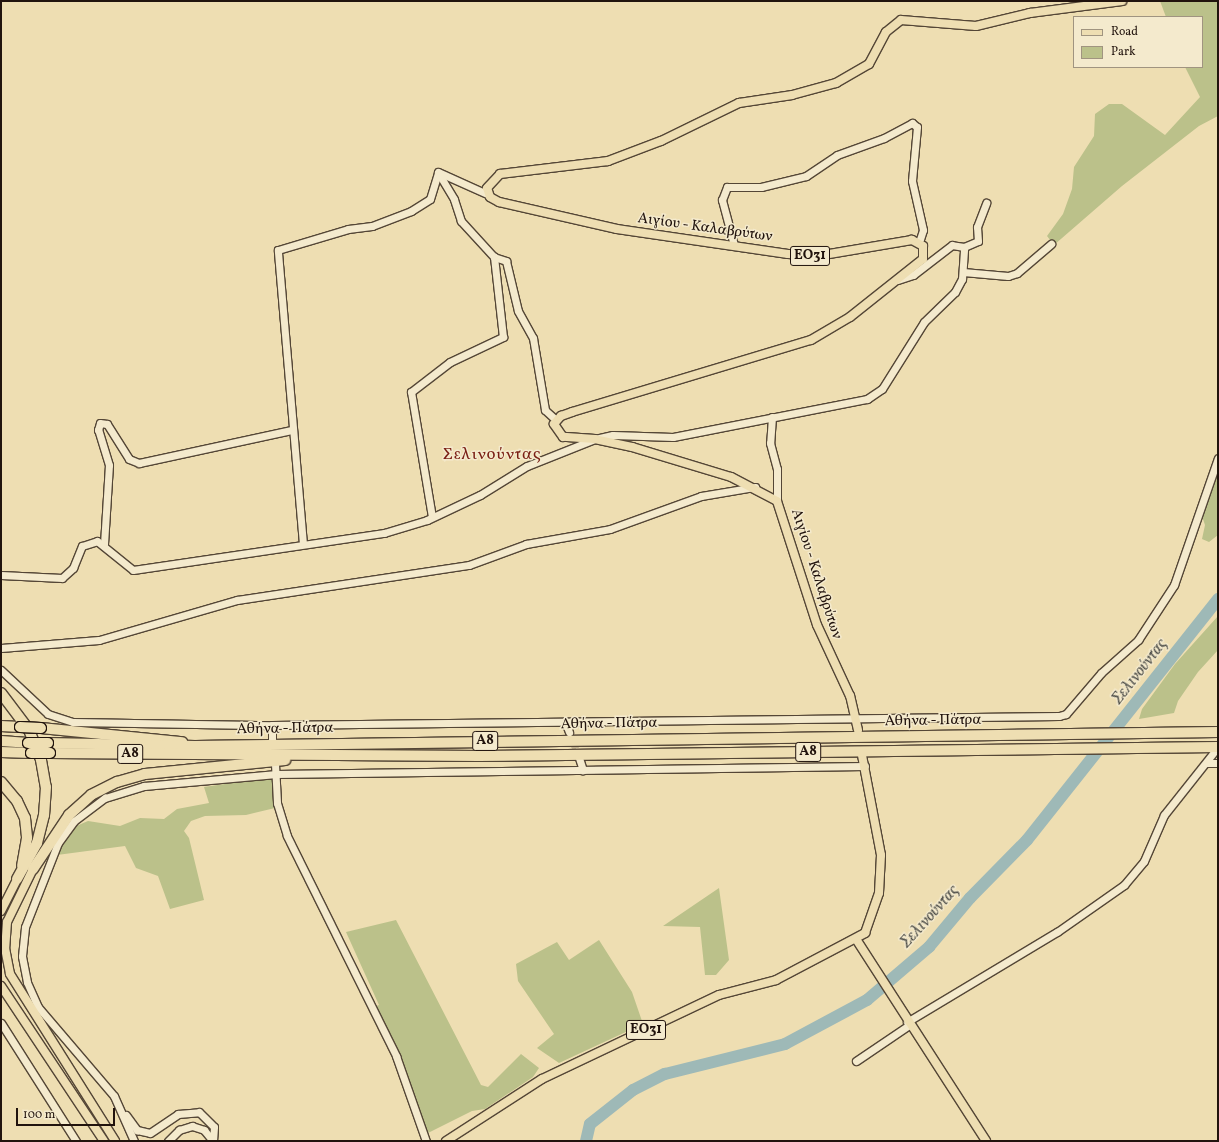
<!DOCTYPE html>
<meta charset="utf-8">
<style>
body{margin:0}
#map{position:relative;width:1219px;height:1142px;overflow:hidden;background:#eedeb2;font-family:Vollkorn,serif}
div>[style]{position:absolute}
.green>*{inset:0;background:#bbc18a}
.river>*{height:12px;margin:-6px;padding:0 6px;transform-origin:6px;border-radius:6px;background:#9eb9b7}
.minor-tunnel>*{height:7px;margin-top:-3.5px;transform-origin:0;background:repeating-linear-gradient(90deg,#c5b591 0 7px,transparent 0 10.5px)}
.roads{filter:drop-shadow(1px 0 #544636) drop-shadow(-1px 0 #544636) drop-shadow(0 1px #544636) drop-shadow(0 -1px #544636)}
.minor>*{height:7px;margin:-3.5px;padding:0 3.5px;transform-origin:3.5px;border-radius:3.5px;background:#f4eacd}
.major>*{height:8px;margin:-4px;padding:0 4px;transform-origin:4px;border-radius:4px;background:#eedeb2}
.highway>*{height:10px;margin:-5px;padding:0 5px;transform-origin:5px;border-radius:5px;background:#eedeb2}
.bridges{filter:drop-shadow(1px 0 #21130d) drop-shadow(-1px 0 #21130d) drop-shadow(0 1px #21130d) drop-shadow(0 -1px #21130d)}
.highway-bridge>*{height:10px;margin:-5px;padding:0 5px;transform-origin:5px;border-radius:5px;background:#eedeb2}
span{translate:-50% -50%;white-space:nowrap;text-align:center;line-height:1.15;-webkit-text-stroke:3px #f4eacd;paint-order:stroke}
.shield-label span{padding:1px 3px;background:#f4eacd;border:1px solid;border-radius:3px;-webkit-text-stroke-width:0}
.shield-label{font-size:14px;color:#21130d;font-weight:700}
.street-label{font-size:15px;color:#21130d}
.water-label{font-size:16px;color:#4d4d48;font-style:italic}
.quarter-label{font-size:17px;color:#7a1f14;letter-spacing:1px}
.frame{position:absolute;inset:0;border:2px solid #21130d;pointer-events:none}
.legend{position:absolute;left:1073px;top:16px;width:130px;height:52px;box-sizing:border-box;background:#f4eacd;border:1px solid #a09480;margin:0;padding:5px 7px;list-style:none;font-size:12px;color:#21130d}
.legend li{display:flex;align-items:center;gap:8px;height:20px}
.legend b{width:20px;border:1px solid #a09480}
.scale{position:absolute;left:16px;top:1108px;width:99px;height:18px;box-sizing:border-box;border:2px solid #21130d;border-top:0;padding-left:5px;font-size:12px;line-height:14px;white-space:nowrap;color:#21130d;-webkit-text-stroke:3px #f4eacd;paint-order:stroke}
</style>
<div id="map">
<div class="green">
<i style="clip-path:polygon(1160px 1px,1218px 1px,1218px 116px,1199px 126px,1122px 186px,1054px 245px,1047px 236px,1063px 214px,1072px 189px,1074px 167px,1094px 136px,1095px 114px,1109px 104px,1122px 104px,1165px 135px,1200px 97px,1185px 67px,1202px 67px,1202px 17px,1166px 17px)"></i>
<i style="clip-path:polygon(1218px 465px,1218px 535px,1209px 542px,1202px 539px,1205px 525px,1201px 513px)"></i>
<i style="clip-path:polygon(1218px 616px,1218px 650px,1198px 672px,1178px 701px,1174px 713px,1139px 719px,1142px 709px,1175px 664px)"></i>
<i style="clip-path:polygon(274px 777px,275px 808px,246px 815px,205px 816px,191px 821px,184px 831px,189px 838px,204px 900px,170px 909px,158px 876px,136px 868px,125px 846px,57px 855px,74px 827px,88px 821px,120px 826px,140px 818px,164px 819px,177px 809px,209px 803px,204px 787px)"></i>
<i style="clip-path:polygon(719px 888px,729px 960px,716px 975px,705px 975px,700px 927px,663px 926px)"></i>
<i style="clip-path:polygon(396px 920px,481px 1085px,488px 1087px,521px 1054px,539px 1068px,533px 1077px,485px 1109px,472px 1111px,428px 1133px,398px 1052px,374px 1007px,379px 1005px,346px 932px)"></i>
<i style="clip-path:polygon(599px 940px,632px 992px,643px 1024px,559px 1063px,537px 1048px,554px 1034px,518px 981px,516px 964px,557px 942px,569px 960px)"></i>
</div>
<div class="river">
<i style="left:586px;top:1141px;width:17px;rotate:-77deg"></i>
<i style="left:590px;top:1124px;width:55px;rotate:-38.3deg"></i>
<i style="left:633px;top:1090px;width:36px;rotate:-27deg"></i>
<i style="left:665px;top:1074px;width:124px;rotate:-14deg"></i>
<i style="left:785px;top:1044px;width:93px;rotate:-28.2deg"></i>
<i style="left:867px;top:1000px;width:82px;rotate:-40.5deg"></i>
<i style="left:929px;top:947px;width:64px;rotate:-50.1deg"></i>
<i style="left:970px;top:898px;width:81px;rotate:-45.5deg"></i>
<i style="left:1027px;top:840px;width:308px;rotate:-51.6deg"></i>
</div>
<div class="minor-tunnel">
<i style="left:569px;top:732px;width:27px;rotate:68deg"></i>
</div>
<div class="roads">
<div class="minor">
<i style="left:734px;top:245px;width:47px;rotate:-104.9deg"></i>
<i style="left:722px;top:200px;width:14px;rotate:-69deg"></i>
<i style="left:727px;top:187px;width:34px"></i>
<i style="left:761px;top:187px;width:46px;rotate:-13.7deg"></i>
<i style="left:806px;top:176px;width:37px;rotate:-34deg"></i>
<i style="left:837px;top:155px;width:50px;rotate:-19.9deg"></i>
<i style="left:884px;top:138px;width:32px;rotate:-28deg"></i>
<i style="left:912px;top:123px;width:6px;rotate:39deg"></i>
<i style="left:917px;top:127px;width:54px;rotate:95.3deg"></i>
<i style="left:912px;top:181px;width:50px;rotate:77.3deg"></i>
<i style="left:923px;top:230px;width:13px;rotate:108deg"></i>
<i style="left:964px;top:247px;width:15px;rotate:-23deg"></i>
<i style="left:978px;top:241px;width:14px;rotate:-94deg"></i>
<i style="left:977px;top:227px;width:26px;rotate:-69deg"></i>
<i style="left:494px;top:257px;width:13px;rotate:18deg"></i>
<i style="left:506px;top:261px;width:51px;rotate:76.5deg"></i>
<i style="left:518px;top:311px;width:31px;rotate:61deg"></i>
<i style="left:533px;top:338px;width:73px;rotate:80.5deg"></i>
<i style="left:545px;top:410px;width:15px;rotate:42deg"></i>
<i style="left:963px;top:272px;width:45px;rotate:5.1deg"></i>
<i style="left:1008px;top:276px;width:9px;rotate:-18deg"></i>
<i style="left:1017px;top:273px;width:45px;rotate:-40.5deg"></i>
<i style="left:772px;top:417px;width:26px;rotate:94deg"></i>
<i style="left:770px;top:443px;width:27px;rotate:75deg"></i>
<i style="left:777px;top:469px;width:32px;rotate:90deg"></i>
<i style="left:432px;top:517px;width:127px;rotate:-99.5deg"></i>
<i style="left:411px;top:392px;width:49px;rotate:-37.6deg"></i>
<i style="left:450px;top:362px;width:59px;rotate:-25.3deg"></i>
<i style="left:503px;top:337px;width:81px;rotate:-96.4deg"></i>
<i style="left:494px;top:257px;width:49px;rotate:-132.5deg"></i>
<i style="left:461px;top:221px;width:23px;rotate:-108deg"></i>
<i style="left:454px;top:199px;width:31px;rotate:-121deg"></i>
<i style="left:104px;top:544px;width:79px;rotate:-86.4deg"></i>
<i style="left:109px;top:465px;width:37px;rotate:-107deg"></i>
<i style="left:98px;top:430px;width:7px;rotate:-74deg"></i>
<i style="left:100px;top:423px;width:7px;rotate:8deg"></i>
<i style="left:107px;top:424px;width:41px;rotate:57.8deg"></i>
<i style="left:129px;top:459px;width:11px;rotate:22deg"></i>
<i style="left:139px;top:463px;width:156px;rotate:-12.2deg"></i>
<i style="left:303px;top:544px;width:295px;rotate:-94.9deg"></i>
<i style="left:278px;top:250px;width:73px;rotate:-16.7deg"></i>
<i style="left:348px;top:229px;width:24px;rotate:-7deg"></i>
<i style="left:372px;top:226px;width:42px;rotate:-21deg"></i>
<i style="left:411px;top:211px;width:22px;rotate:-32deg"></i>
<i style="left:430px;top:199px;width:28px;rotate:-73deg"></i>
<i style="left:438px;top:172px;width:54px;rotate:24.2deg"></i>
<i style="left:1px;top:575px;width:61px;rotate:2.8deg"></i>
<i style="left:62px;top:578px;width:15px;rotate:-42deg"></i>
<i style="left:73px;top:568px;width:24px;rotate:-68deg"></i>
<i style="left:82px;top:546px;width:16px;rotate:-18deg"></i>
<i style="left:97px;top:541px;width:46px;rotate:38.9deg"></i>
<i style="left:133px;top:570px;width:254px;rotate:-8.4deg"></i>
<i style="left:384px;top:533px;width:45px;rotate:-16.8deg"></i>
<i style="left:427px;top:520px;width:59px;rotate:-25.3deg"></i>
<i style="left:480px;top:495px;width:55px;rotate:-31.7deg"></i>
<i style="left:527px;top:466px;width:73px;rotate:-21.7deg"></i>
<i style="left:595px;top:439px;width:18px;rotate:-13deg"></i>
<i style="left:613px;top:435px;width:60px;rotate:1.9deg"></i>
<i style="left:673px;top:437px;width:198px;rotate:-11.1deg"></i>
<i style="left:867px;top:399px;width:18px;rotate:-34deg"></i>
<i style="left:882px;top:389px;width:79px;rotate:-57.9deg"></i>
<i style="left:924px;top:322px;width:43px;rotate:-44.1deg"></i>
<i style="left:955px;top:292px;width:15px;rotate:-62deg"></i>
<i style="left:962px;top:279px;width:32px;rotate:-86deg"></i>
<i style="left:964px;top:247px;width:12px;rotate:-171deg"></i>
<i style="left:952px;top:245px;width:49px;rotate:142.4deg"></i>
<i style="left:913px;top:275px;width:16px;rotate:162deg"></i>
<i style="left:1px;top:648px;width:98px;rotate:-4.7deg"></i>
<i style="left:99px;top:640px;width:144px;rotate:-16.2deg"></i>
<i style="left:237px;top:600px;width:235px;rotate:-8.6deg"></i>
<i style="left:469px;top:565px;width:61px;rotate:-20.2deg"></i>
<i style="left:526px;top:544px;width:85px;rotate:-10.1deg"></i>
<i style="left:610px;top:529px;width:97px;rotate:-19.9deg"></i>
<i style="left:701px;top:496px;width:55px;rotate:-9.5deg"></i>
<i style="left:1px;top:670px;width:64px;rotate:43.1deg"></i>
<i style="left:48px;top:714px;width:26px;rotate:18deg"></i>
<i style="left:73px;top:722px;width:199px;rotate:0.9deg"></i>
<i style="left:272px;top:725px;width:787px;rotate:-0.66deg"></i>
<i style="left:1059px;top:716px;width:7px;rotate:-16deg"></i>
<i style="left:1066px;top:714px;width:54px;rotate:-49.5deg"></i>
<i style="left:1101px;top:673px;width:50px;rotate:-41.7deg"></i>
<i style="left:1138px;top:640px;width:66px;rotate:-56.8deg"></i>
<i style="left:1174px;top:585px;width:134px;rotate:-70.9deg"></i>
<i style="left:565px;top:722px;width:11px;rotate:68deg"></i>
<i style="left:272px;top:725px;width:14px;rotate:90deg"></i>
<i style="left:579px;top:758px;width:13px;rotate:72deg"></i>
<i style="left:1207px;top:763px;width:11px"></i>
<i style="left:275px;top:764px;width:39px;rotate:87deg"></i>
<i style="left:277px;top:803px;width:34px;rotate:73deg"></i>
<i style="left:287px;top:836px;width:246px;rotate:63.6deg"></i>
<i style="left:396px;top:1056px;width:90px;rotate:70.6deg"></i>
<i style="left:907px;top:1022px;width:175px;rotate:-31deg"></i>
<i style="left:1057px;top:932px;width:82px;rotate:-35deg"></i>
<i style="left:1124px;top:885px;width:31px;rotate:-50deg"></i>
<i style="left:1144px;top:861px;width:50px;rotate:-66.5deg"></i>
<i style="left:1164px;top:815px;width:80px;rotate:-51.6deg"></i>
<i style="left:1px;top:1023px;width:140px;rotate:57.6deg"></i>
<i style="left:856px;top:1061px;width:64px;rotate:-34.2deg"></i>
<i style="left:126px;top:1115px;width:19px;rotate:54deg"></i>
<i style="left:137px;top:1130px;width:13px;rotate:13deg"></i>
<i style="left:150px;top:1133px;width:34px;rotate:-34deg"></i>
<i style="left:178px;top:1114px;width:21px;rotate:-5deg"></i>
<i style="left:199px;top:1112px;width:21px;rotate:45deg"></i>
<i style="left:214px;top:1127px;width:14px;rotate:94deg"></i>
<i style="left:134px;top:1141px;width:49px;rotate:-114deg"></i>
<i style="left:114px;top:1096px;width:117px;rotate:-130.5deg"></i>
<i style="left:38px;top:1007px;width:27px;rotate:-114deg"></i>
<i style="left:27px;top:982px;width:26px;rotate:-101deg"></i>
<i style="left:22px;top:956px;width:29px;rotate:-84deg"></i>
<i style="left:25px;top:927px;width:90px;rotate:-68.6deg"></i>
<i style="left:58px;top:843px;width:27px;rotate:-54deg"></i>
<i style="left:74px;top:821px;width:39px;rotate:-37deg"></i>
<i style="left:105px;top:798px;width:41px;rotate:-17.1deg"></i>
<i style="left:144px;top:786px;width:133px;rotate:-5.2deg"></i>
<i style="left:276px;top:774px;width:589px;rotate:-0.78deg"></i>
<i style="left:168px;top:1141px;width:16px;rotate:-45deg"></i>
<i style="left:179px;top:1130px;width:14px;rotate:-17deg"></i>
<i style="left:192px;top:1126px;width:13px;rotate:18deg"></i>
<i style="left:204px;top:1130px;width:14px;rotate:51deg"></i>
</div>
<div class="major">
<i style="left:858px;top:730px;width:35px;rotate:-103deg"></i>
<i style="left:850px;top:696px;width:78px;rotate:-114.9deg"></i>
<i style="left:817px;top:625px;width:130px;rotate:-107.9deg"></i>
<i style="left:777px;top:501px;width:52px;rotate:-152.4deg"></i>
<i style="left:731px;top:477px;width:103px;rotate:-163.1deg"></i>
<i style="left:632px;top:447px;width:38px;rotate:-168deg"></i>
<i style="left:595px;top:439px;width:32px;rotate:-176deg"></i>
<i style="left:563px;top:437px;width:16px;rotate:-125deg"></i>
<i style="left:554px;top:424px;width:11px;rotate:-49deg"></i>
<i style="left:561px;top:416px;width:12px;rotate:-20deg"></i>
<i style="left:572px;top:412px;width:250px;rotate:-16.8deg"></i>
<i style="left:811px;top:340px;width:45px;rotate:-30.5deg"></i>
<i style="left:850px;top:317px;width:93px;rotate:-38.5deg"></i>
<i style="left:923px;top:259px;width:13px;rotate:-90deg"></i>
<i style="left:923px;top:246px;width:13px;rotate:-151deg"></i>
<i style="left:912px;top:240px;width:96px;rotate:170.4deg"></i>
<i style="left:817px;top:256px;width:29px;rotate:-176deg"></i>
<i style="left:788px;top:254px;width:173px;rotate:-171.7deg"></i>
<i style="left:617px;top:229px;width:121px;rotate:-167.1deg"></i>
<i style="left:499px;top:202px;width:10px;rotate:-151deg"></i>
<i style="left:490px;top:197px;width:9px;rotate:-108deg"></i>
<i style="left:487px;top:188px;width:19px;rotate:-47deg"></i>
<i style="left:500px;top:174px;width:109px;rotate:-6.9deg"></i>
<i style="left:608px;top:161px;width:57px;rotate:-20.7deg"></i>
<i style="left:661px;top:141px;width:87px;rotate:-26deg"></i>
<i style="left:739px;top:103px;width:54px;rotate:-8.6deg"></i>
<i style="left:792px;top:95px;width:46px;rotate:-15.3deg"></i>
<i style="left:836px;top:83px;width:38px;rotate:-30deg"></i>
<i style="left:869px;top:64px;width:36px;rotate:-62deg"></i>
<i style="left:886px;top:32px;width:19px;rotate:-39deg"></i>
<i style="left:901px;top:20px;width:75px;rotate:4.6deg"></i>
<i style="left:976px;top:26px;width:56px;rotate:-13.5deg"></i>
<i style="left:1030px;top:13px;width:93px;rotate:-7.4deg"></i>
<i style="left:33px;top:869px;width:59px;rotate:116.1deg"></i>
<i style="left:7px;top:922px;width:26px;rotate:94deg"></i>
<i style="left:5px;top:948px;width:26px;rotate:79deg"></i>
<i style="left:10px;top:974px;width:197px;rotate:57.8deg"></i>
<i style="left:1px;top:911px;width:36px;rotate:-63deg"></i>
<i style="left:856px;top:939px;width:240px;rotate:57.2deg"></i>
<i style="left:1px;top:986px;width:186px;rotate:56.4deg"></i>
<i style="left:446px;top:1141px;width:114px;rotate:-32.9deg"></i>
<i style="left:542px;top:1079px;width:196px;rotate:-25.4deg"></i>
<i style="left:719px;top:995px;width:59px;rotate:-14.7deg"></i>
<i style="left:776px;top:980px;width:101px;rotate:-27.8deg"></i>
<i style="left:865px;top:933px;width:42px;rotate:-70.7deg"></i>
<i style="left:879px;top:893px;width:38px;rotate:-87deg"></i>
<i style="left:881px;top:855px;width:102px;rotate:-100.8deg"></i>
</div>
<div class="highway">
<i style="left:1px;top:693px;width:46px;rotate:52.9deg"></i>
<i style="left:29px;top:730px;width:32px;rotate:68deg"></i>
<i style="left:41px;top:760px;width:27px;rotate:80deg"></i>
<i style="left:46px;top:787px;width:28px;rotate:94deg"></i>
<i style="left:44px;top:815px;width:29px;rotate:104deg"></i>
<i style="left:37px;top:843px;width:41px;rotate:119.1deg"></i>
<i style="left:1px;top:726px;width:19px;rotate:3deg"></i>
<i style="left:41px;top:728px;width:142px;rotate:5.7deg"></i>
<i style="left:1px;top:741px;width:27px;rotate:4deg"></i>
<i style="left:48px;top:743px;width:147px;rotate:1.2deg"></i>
<i style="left:195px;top:746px;width:1023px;rotate:-0.78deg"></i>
<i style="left:1px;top:752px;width:30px;rotate:2deg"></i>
<i style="left:50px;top:753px;width:429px;rotate:0.4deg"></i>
<i style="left:479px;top:756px;width:739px;rotate:-0.7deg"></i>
<i style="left:1px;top:782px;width:25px;rotate:50deg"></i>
<i style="left:17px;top:801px;width:19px;rotate:65deg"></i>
<i style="left:25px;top:818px;width:20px;rotate:84deg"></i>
<i style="left:27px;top:838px;width:28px;rotate:100deg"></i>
<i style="left:33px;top:869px;width:65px;rotate:-56.3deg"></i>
<i style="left:69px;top:815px;width:30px;rotate:-42deg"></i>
<i style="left:91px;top:795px;width:29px;rotate:-27deg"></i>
<i style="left:117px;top:782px;width:29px;rotate:-16deg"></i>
<i style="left:145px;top:774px;width:141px;rotate:-5.7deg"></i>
</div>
</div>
<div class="bridges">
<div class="highway-bridge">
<i style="left:20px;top:727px;width:21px;rotate:3deg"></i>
<i style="left:28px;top:743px;width:20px"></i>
<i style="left:31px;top:753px;width:19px"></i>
</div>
</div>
<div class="shield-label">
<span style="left:810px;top:256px">ΕΟ31</span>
<span style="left:485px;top:741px">Α8</span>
<span style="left:808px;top:752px">Α8</span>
<span style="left:130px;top:754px">Α8</span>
<span style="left:646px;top:1030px">ΕΟ31</span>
</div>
<div class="street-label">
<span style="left:705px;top:228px;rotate:8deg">Αιγίου - Καλαβρύτων</span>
<span style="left:816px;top:574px;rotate:72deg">Αιγίου - Καλαβρύτων</span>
<span style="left:933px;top:721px;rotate:-1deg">Αθήνα - Πάτρα</span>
<span style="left:609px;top:724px;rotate:-1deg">Αθήνα - Πάτρα</span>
<span style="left:285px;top:729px;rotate:-1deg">Αθήνα - Πάτρα</span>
</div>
<div class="water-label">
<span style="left:1140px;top:672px;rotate:-52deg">Σελινούντας</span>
<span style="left:930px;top:917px;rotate:-48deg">Σελινούντας</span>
</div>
<div class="quarter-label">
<span style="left:492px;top:455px">Σελινούντας</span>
</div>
<div class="frame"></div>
<ul class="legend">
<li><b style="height:5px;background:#eedeb2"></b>Road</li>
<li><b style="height:11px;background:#bbc18a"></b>Park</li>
</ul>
<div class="scale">100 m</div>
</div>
